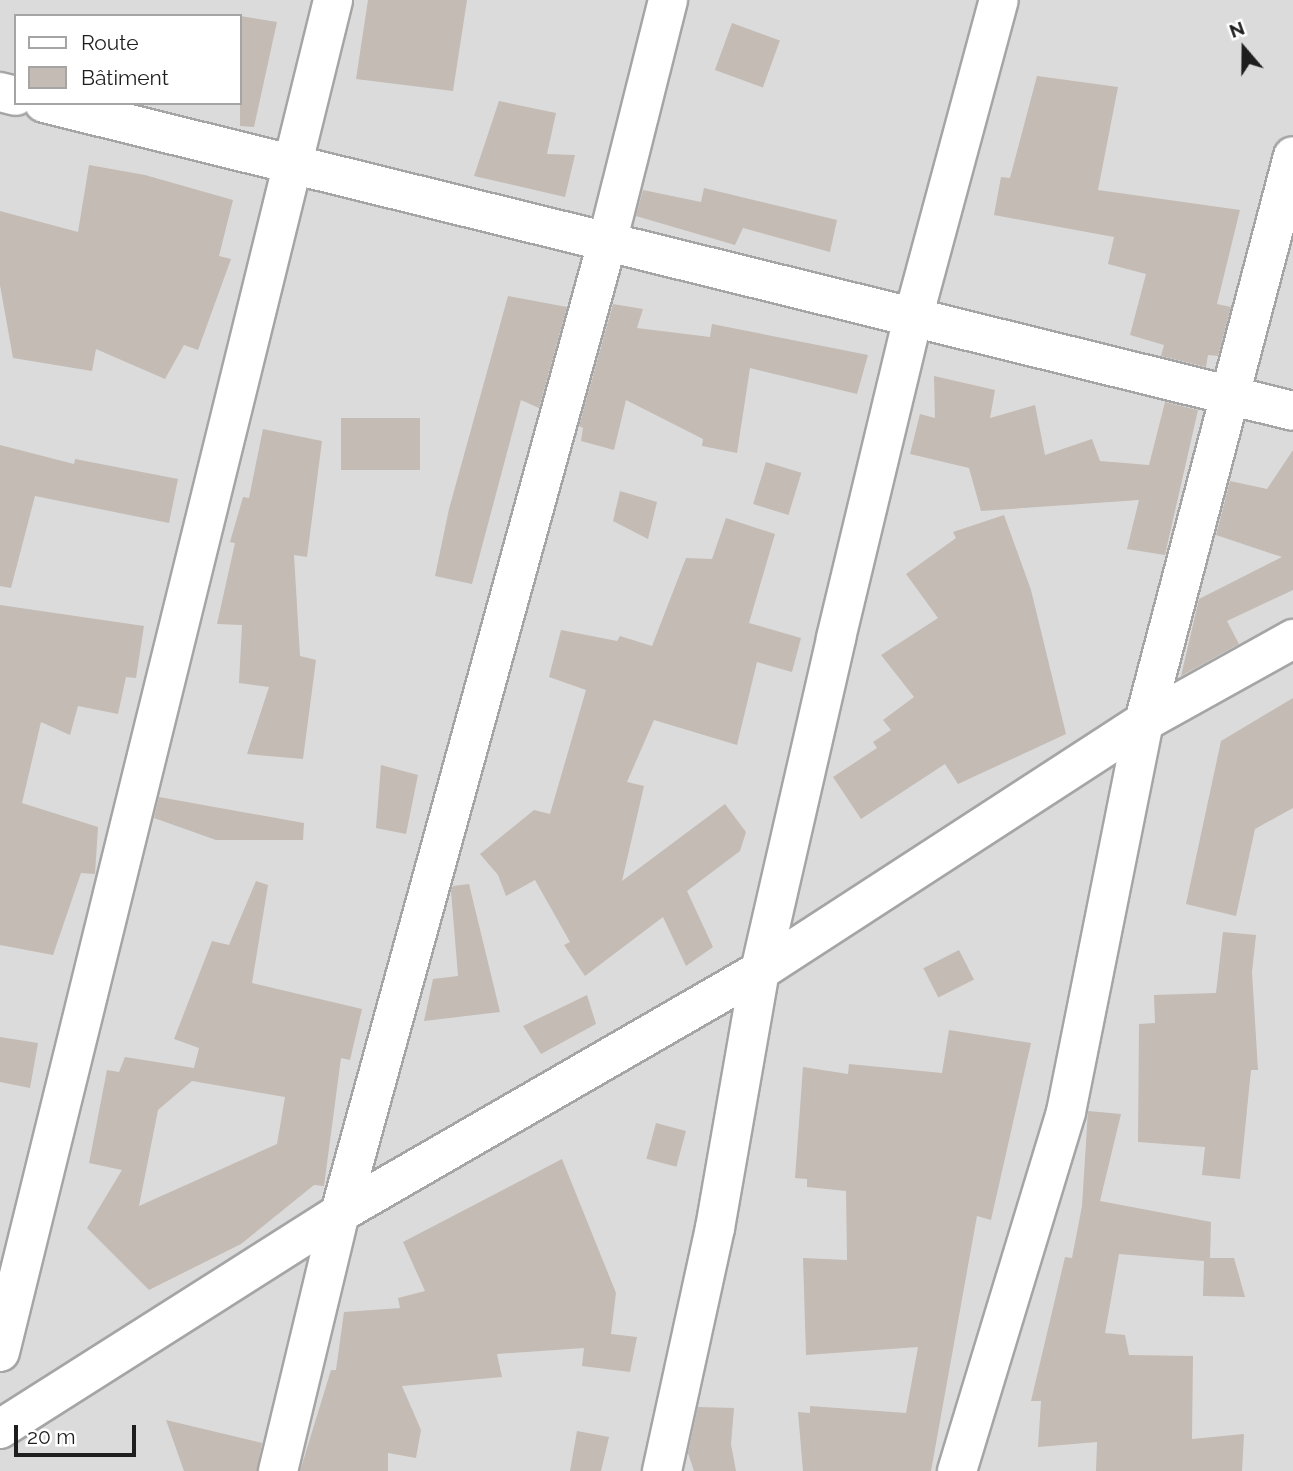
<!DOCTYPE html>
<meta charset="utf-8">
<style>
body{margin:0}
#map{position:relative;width:1293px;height:1471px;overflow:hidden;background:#efece4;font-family:Raleway,sans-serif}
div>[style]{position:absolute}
.residential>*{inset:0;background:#dcdbdb}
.building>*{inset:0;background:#c3bbb4;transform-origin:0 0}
.roads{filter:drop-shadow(2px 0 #a5a5a5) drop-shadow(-2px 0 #a5a5a5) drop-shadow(0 2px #a5a5a5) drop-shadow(0 -2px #a5a5a5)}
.minor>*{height:38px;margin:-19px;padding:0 19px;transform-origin:19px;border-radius:19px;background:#fff}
span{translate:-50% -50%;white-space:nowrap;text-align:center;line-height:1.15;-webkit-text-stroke:7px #fff;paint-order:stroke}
.legend{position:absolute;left:14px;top:14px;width:228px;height:91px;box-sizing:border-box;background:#fff;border:2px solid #a5a5a5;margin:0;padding:9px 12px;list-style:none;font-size:21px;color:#1e1e1e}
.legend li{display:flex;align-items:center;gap:14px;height:35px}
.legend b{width:35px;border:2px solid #a5a5a5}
.north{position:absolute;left:1209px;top:14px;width:70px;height:70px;-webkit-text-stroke:5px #fff;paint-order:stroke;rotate:340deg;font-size:19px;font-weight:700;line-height:28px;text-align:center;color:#1e1e1e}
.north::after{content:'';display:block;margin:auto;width:24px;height:32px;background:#1e1e1e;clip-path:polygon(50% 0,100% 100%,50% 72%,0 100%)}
.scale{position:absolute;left:14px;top:1425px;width:122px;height:32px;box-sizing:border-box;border:4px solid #1e1e1e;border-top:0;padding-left:9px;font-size:21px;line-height:24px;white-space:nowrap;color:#1e1e1e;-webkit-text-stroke:5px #fff;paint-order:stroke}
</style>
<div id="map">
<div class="residential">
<i style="clip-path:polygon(evenodd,0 0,1293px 0,1293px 1471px,0 1471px,0 0,16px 16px,240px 16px,240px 103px,16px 103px,16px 16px)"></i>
</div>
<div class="building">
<i style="clip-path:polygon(368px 0,467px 0,453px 91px,356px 79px)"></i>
<i style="clip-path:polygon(240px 16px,277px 22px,254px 127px,240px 126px)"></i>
<i style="left:732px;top:23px;width:51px;height:50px;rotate:20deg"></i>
<i style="clip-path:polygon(1037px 76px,1118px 87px,1098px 190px,1240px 210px,1217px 304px,1231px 307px,1218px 356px,1208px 355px,1206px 367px,1161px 356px,1164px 345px,1130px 335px,1146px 274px,1108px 264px,1114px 237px,994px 215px,1001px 177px,1010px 178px)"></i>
<i style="clip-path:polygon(499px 101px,556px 113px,547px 154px,575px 155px,565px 197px,474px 176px)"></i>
<i style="clip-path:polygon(89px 165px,145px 175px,233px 200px,219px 256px,231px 259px,198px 350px,184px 345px,165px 379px,96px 349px,92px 371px,13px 358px,0 285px,0 211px,78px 232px)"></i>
<i style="clip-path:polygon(704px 188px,837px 220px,830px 252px,743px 228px,735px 245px,636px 216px,643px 190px,701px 202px)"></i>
<i style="clip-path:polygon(508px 296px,567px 307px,539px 408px,521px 400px,472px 584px,435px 576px,449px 509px)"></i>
<i style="clip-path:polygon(613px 304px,643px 309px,637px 328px,710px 337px,712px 324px,868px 355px,857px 394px,750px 368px,737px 453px,702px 446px,703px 439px,626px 400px,614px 450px,581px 441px,583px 428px,579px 426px)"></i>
<i style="clip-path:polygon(934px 376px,995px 390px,990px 418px,1035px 405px,1045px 455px,1092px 439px,1100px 461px,1149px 465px,1165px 402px,1198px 410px,1165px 555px,1127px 549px,1139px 500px,981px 511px,969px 468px,910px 454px,920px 414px,935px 418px)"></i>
<i style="left:420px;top:418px;width:52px;height:79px;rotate:90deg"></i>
<i style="clip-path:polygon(263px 429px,322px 441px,307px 557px,294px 555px,300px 656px,316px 660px,303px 759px,247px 754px,269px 687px,239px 683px,242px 625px,217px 624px,235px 543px,230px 542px,243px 497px,249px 498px)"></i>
<i style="clip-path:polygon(0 445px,74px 464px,75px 459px,178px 479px,169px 523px,35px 496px,11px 588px,0 586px)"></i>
<i style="clip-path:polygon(1293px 450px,1293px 590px,1227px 621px,1239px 644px,1181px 676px,1199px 599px,1282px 557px,1216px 535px,1230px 481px,1267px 489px)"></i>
<i style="left:766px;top:462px;width:37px;height:44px;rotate:17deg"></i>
<i style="clip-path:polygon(620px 491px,657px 502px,648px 539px,613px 521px)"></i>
<i style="clip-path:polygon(1004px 515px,1031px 590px,1066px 734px,958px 784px,945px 764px,861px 819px,833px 777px,877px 748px,873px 742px,891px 730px,883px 720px,914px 697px,881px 655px,938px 618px,906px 574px,956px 538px,953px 532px)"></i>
<i style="clip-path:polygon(726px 518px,775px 534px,749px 623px,801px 638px,792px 672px,757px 662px,737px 745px,654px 720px,627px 782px,644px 786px,622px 881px,725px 804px,746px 832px,740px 851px,687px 891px,713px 947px,686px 966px,663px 917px,585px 976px,564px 945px,570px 942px,535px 880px,506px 896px,498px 875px,480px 854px,534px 810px,550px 814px,586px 690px,549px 677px,561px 630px,617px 641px,620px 636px,652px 646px,686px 558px,712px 559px)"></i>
<i style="clip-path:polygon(0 605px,144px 626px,136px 678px,126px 677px,118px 714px,78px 706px,70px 735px,41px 722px,22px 803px,98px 827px,95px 874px,81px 873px,53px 955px,0 945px)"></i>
<i style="clip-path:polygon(1293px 698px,1293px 808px,1255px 829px,1236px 916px,1186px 904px,1221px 741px)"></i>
<i style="clip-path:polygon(381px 765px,418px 775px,406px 834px,376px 828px)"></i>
<i style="clip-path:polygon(159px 797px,304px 823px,303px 840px,216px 840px,154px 818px)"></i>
<i style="clip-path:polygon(evenodd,256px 881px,268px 885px,252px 983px,362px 1009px,350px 1060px,341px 1058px,324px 1186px,314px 1185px,241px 1244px,149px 1290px,87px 1228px,122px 1170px,89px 1163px,107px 1070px,119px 1072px,125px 1057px,194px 1068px,199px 1048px,174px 1039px,212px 941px,229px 945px,256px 881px,192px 1081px,285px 1097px,277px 1144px,139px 1206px,158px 1110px,192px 1081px)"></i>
<i style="clip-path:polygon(469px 884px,500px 1012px,424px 1021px,433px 979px,458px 976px,451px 891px,453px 886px)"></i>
<i style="clip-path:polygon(1223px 932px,1256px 935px,1252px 972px,1258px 1070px,1251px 1070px,1240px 1179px,1202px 1175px,1205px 1147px,1138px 1142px,1139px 1024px,1155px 1023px,1154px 995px,1216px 993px)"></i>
<i style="left:959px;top:950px;width:33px;height:40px;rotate:63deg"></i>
<i style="clip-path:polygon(587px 995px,596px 1024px,541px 1054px,523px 1026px)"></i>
<i style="clip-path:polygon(949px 1030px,1031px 1043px,991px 1220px,977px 1216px,931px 1471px,803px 1471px,798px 1412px,810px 1413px,810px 1406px,906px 1413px,918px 1347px,806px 1355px,803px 1258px,847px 1260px,846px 1191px,807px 1187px,807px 1179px,795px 1178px,803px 1067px,848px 1074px,849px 1064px,942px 1073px)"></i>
<i style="clip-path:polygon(0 1037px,38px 1043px,30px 1088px,0 1082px)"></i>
<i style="clip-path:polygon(1088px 1111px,1121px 1114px,1100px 1201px,1211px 1222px,1210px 1258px,1234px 1258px,1245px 1297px,1203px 1296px,1204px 1261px,1119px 1254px,1105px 1333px,1125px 1335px,1129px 1355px,1193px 1356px,1192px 1439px,1244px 1434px,1242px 1471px,1096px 1471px,1097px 1442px,1038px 1447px,1041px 1401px,1031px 1401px,1065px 1257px,1072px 1258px,1082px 1206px)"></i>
<i style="left:656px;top:1123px;width:31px;height:37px;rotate:15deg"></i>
<i style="clip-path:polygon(562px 1159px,616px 1293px,611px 1334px,637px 1337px,630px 1372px,582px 1366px,584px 1348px,497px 1354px,502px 1377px,402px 1386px,421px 1430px,416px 1458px,388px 1453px,388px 1471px,300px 1471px,331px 1370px,336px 1370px,344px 1312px,400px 1308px,398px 1298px,425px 1291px,403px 1242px)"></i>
<i style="clip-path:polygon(698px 1407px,734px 1408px,731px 1444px,736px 1471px,694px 1471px,688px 1453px)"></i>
<i style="clip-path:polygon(166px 1420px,262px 1443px,257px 1471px,184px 1471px)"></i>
<i style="clip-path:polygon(577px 1431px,609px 1437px,601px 1471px,570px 1471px)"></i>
</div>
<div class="roads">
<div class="minor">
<i style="left:0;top:92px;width:16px;rotate:14deg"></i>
<i style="left:44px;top:103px;width:1286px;rotate:13.85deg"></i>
<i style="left:0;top:1352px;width:1392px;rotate:-76.16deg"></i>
<i style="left:0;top:1429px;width:403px;rotate:-32.4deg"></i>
<i style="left:340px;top:1213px;width:485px;rotate:-30deg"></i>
<i style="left:760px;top:971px;width:458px;rotate:-33deg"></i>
<i style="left:1144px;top:722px;width:171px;rotate:-29.1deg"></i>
<i style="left:278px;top:1471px;width:265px;rotate:-76.5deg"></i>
<i style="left:340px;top:1213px;width:1006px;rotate:-74.61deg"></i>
<i style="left:607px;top:243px;width:251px;rotate:-75.9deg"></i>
<i style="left:662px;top:1471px;width:249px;rotate:-77.7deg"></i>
<i style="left:715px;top:1228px;width:261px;rotate:-80.1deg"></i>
<i style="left:760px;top:971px;width:342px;rotate:-77.1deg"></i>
<i style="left:836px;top:638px;width:329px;rotate:-76.5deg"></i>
<i style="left:913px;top:318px;width:329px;rotate:-74.9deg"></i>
<i style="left:957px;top:1471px;width:375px;rotate:-73.1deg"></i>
<i style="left:1066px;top:1112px;width:398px;rotate:-78.7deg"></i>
<i style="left:1144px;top:722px;width:585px;rotate:-75.25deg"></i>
</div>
</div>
<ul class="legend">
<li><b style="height:9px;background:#fff"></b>Route</li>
<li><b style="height:19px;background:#c3bbb4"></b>Bâtiment</li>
</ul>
<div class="north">N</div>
<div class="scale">20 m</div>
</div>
